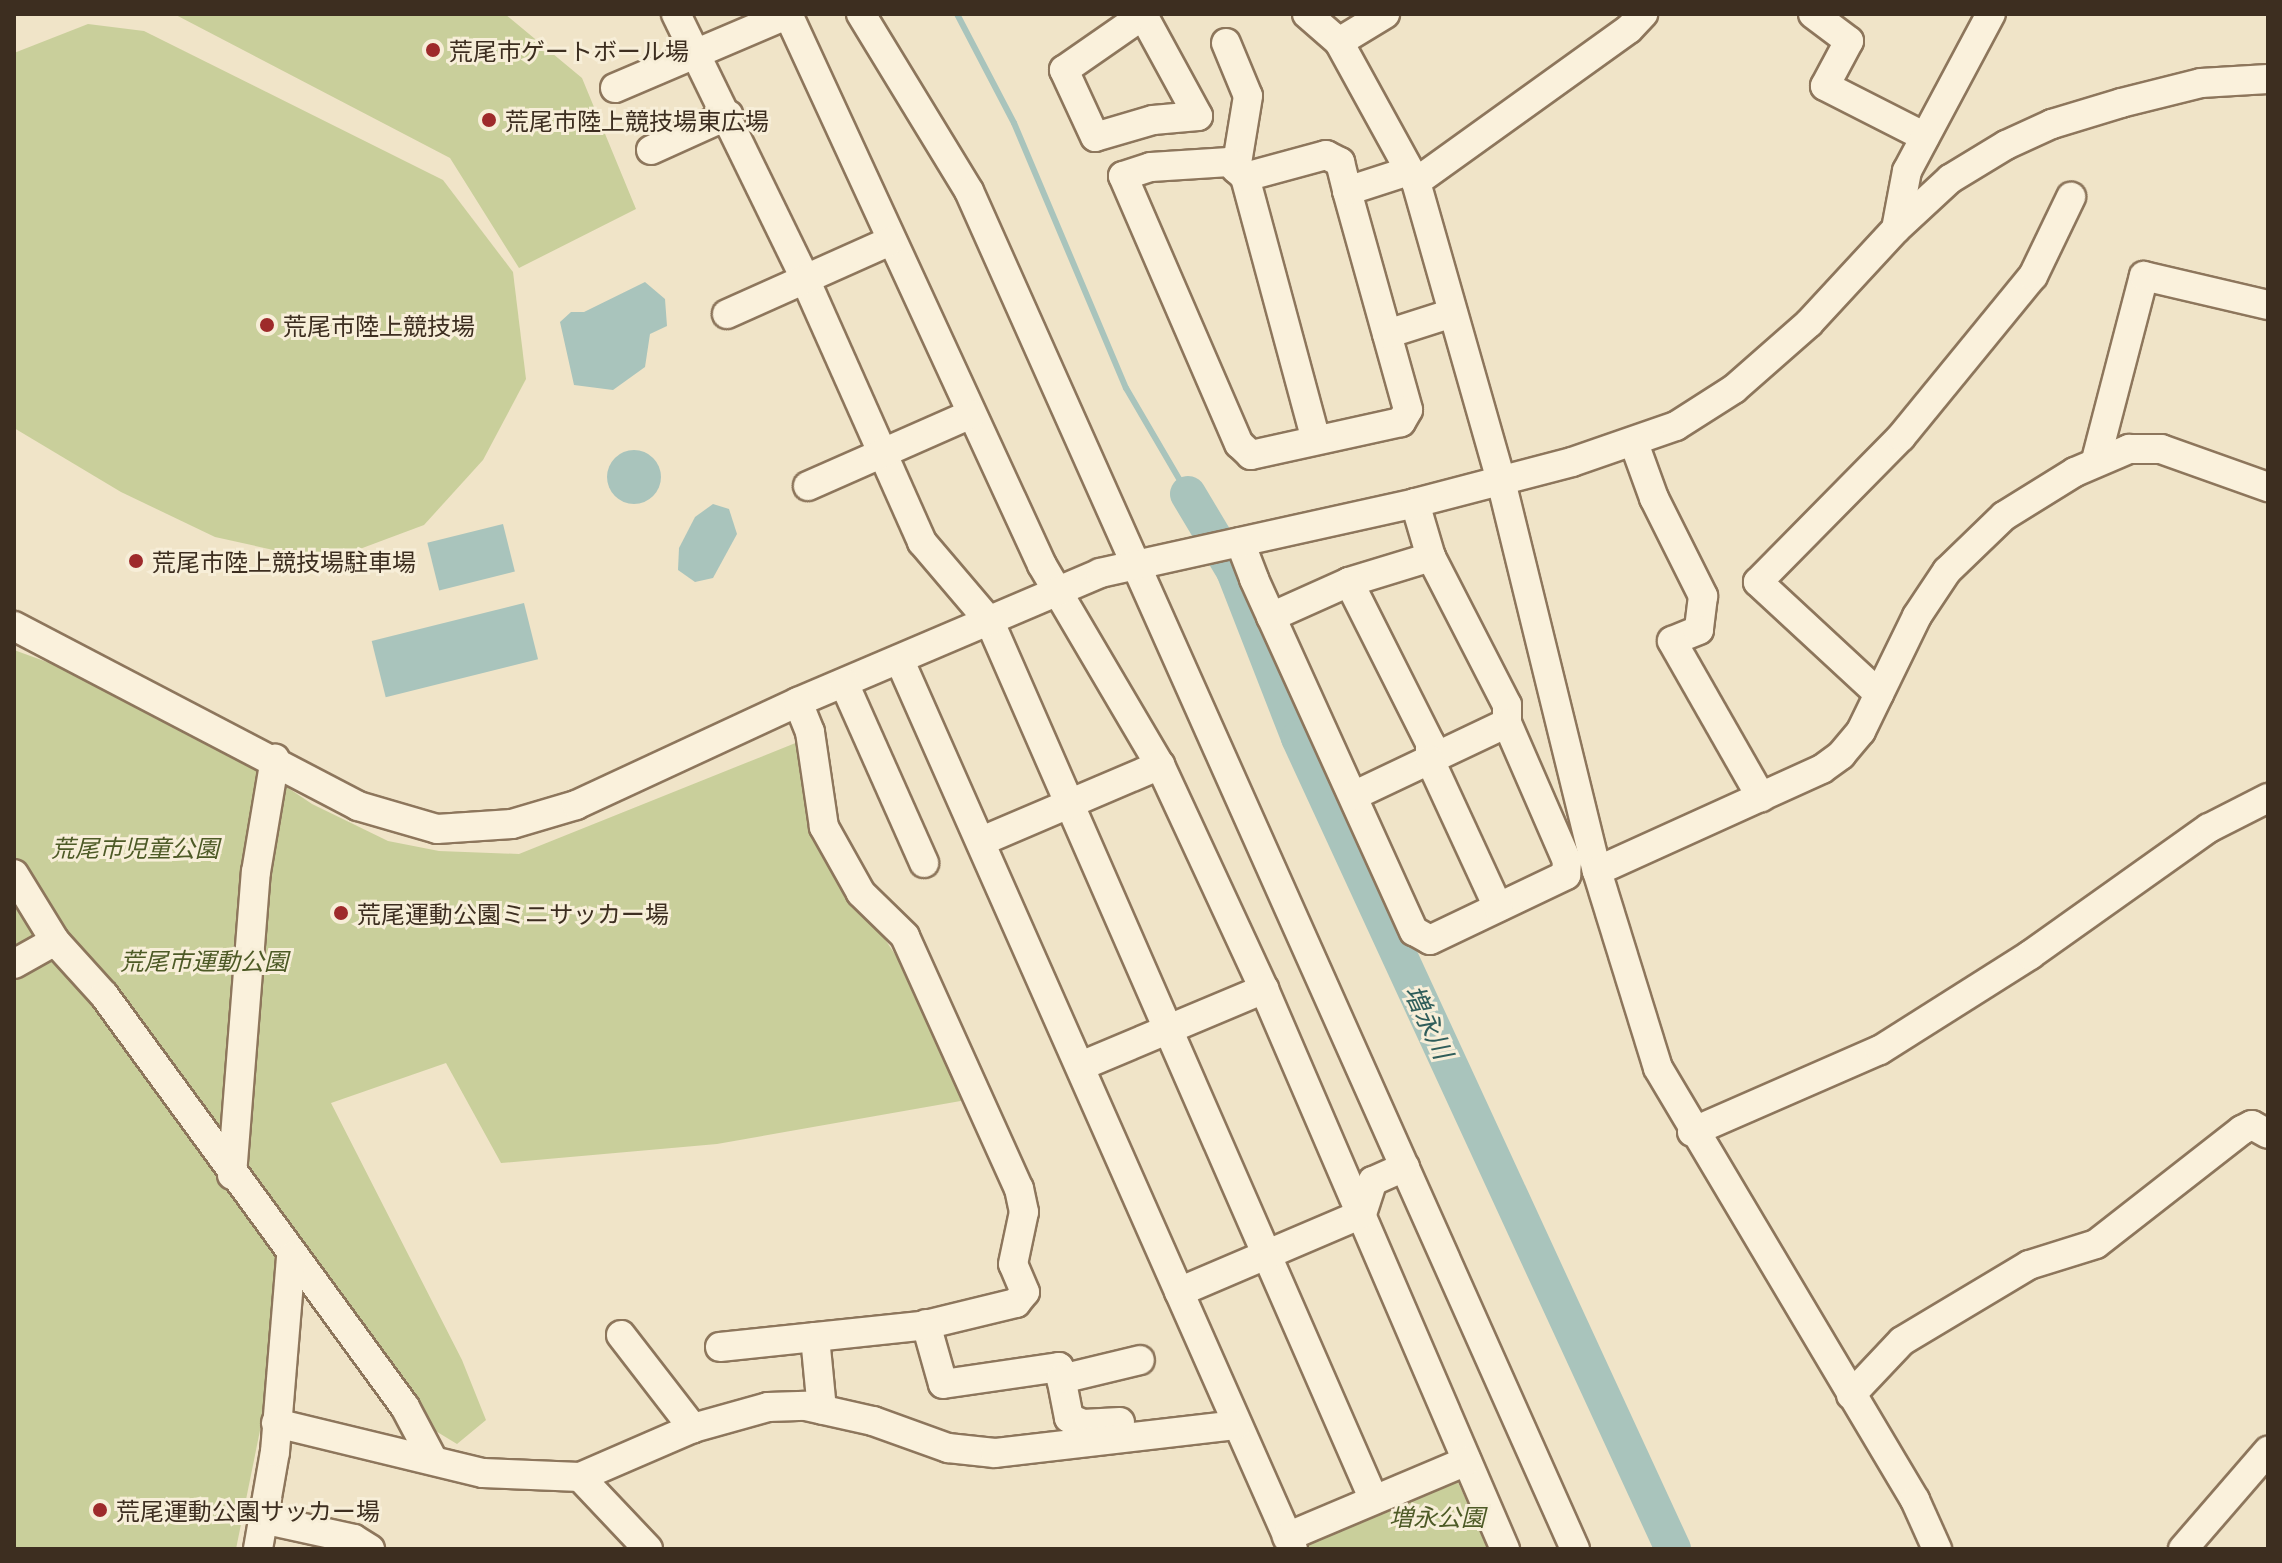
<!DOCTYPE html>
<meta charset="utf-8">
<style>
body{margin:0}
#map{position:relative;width:2282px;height:1563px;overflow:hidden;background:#f0e4c8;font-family:Literata,"Noto Sans JP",serif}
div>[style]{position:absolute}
.green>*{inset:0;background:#c9cf9b}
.water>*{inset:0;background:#a9c4bc;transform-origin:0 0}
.round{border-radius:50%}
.stream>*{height:6px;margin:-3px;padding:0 3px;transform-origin:3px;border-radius:3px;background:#a9c4bc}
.river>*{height:36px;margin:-18px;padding:0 18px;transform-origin:18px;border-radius:18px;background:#a9c4bc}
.roads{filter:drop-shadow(2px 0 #8d765c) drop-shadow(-2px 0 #8d765c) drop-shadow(0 2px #8d765c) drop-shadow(0 -2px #8d765c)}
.minor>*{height:28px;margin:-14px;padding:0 14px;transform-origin:14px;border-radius:14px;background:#faf1dc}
.dots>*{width:22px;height:22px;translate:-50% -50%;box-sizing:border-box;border:4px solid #f7eed8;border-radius:50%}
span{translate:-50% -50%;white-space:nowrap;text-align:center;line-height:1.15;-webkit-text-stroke:6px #f7eed8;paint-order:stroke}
.poi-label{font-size:24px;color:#3d2e20}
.left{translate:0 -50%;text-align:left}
.park-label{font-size:24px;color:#4d5a26;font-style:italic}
.water-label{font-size:26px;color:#2f5d5a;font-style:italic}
.frame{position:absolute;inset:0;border:16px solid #3d2e20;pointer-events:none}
</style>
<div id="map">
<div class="green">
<i style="clip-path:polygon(174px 14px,505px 14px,582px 78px,636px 209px,519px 268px,450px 158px)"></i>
<i style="clip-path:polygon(88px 24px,144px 31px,443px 180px,513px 272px,526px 379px,483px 460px,424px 525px,341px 556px,278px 551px,215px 537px,121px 492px,14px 428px,14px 53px)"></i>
<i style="clip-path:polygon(14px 650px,58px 666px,254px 765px,312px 804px,388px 841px,439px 851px,519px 854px,798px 742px,813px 831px,924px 998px,972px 1099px,717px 1144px,501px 1163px,446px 1063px,331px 1103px,462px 1360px,486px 1420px,457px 1444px,434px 1430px,388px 1378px,303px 1252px,271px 1376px,236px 1549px,14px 1549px)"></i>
<i style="clip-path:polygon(1454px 1474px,1489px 1549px,1305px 1549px,1299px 1534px)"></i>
</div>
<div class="water">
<i style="clip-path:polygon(645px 282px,665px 299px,667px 326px,650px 334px,645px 367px,613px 390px,574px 385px,560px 322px,571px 312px,584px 312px)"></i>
<i class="round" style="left:607px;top:450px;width:54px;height:54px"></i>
<i style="clip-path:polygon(713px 504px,729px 509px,737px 534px,713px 578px,695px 582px,678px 570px,679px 548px,695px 517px)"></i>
<i style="left:503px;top:524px;width:49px;height:78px;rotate:76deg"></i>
<i style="left:524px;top:603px;width:58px;height:157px;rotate:76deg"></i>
</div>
<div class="stream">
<i style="left:957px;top:14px;width:123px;rotate:62.4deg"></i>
<i style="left:1014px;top:123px;width:288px;rotate:67.1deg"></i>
<i style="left:1126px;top:388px;width:123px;rotate:59.7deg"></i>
</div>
<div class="river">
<i style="left:1188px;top:494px;width:90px;rotate:59.1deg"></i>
<i style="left:1234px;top:571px;width:179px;rotate:68.7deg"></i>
<i style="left:1299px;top:738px;width:893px;rotate:65.24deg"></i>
</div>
<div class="roads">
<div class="minor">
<i style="left:676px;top:14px;width:295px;rotate:64deg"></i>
<i style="left:805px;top:279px;width:288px;rotate:66deg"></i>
<i style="left:922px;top:542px;width:105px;rotate:49.6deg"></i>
<i style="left:990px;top:622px;width:956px;rotate:66.38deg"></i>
<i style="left:788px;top:14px;width:607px;rotate:65.25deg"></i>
<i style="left:1042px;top:565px;width:232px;rotate:59.5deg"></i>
<i style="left:1160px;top:765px;width:247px;rotate:65.1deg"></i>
<i style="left:1264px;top:989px;width:610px;rotate:66.72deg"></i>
<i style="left:861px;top:14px;width:207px;rotate:58.6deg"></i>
<i style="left:969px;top:191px;width:1487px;rotate:65.95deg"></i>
<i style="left:1307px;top:14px;width:43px;rotate:41.2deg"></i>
<i style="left:1339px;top:42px;width:160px;rotate:61.2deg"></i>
<i style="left:1416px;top:182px;width:311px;rotate:74.1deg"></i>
<i style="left:1501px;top:481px;width:402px;rotate:76.2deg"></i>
<i style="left:1597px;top:871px;width:206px;rotate:72.8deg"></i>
<i style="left:1658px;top:1068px;width:503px;rotate:59.25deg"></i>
<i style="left:1915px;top:1500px;width:54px;rotate:65.8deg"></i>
<i style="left:1813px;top:14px;width:45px;rotate:36.9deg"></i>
<i style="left:1849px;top:41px;width:51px;rotate:118.1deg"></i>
<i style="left:1825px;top:86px;width:112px;rotate:27deg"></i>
<i style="left:1143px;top:15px;width:115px;rotate:61.4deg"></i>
<i style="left:1198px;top:116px;width:45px;rotate:174.9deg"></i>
<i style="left:1153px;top:120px;width:60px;rotate:163.7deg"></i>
<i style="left:1095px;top:137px;width:74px;rotate:-114.8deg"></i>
<i style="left:1064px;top:70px;width:96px;rotate:-34.8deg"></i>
<i style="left:1143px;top:15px;width:2px;rotate:-27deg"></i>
<i style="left:1339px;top:42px;width:54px;rotate:-31.3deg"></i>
<i style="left:1226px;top:43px;width:57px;rotate:67.5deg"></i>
<i style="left:1248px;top:96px;width:74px;rotate:99.3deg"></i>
<i style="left:615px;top:88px;width:186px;rotate:-23.1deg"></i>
<i style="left:651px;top:150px;width:85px;rotate:-24.4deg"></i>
<i style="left:1245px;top:177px;width:272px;rotate:74.9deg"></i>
<i style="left:1416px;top:182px;width:262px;rotate:-35.7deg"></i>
<i style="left:1629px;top:29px;width:21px;rotate:-47deg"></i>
<i style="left:1347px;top:191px;width:227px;rotate:74.4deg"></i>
<i style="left:1408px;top:410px;width:14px;rotate:120deg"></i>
<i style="left:1401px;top:422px;width:154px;rotate:167.6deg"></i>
<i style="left:1251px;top:455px;width:16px;rotate:-137deg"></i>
<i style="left:1239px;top:444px;width:292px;rotate:-113.4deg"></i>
<i style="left:1123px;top:176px;width:29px;rotate:-18deg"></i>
<i style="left:1151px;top:167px;width:78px;rotate:-3.7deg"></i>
<i style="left:1229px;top:162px;width:22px;rotate:43deg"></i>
<i style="left:1245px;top:177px;width:84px;rotate:-15.2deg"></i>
<i style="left:1326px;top:155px;width:16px;rotate:27deg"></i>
<i style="left:1340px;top:162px;width:30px;rotate:76deg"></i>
<i style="left:1347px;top:191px;width:65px;rotate:-17.9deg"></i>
<i style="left:1896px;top:229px;width:59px;rotate:-79.3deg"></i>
<i style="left:1907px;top:171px;width:178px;rotate:-61.9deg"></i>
<i style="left:727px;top:314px;width:179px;rotate:-24.1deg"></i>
<i style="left:1387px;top:334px;width:69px;rotate:-17.7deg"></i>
<i style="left:1634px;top:443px;width:59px;rotate:70deg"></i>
<i style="left:1654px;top:498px;width:110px;rotate:63.4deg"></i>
<i style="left:1703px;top:596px;width:34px;rotate:97deg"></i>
<i style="left:1699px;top:630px;width:29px;rotate:158deg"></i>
<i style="left:1672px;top:641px;width:180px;rotate:60.3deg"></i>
<i style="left:2096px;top:460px;width:190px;rotate:-75.4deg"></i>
<i style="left:2144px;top:276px;width:127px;rotate:13.2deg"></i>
<i style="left:808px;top:486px;width:178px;rotate:-23.8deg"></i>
<i style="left:1415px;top:503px;width:56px;rotate:73.5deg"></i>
<i style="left:1431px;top:557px;width:166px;rotate:62.8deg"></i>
<i style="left:1507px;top:705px;width:18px;rotate:90deg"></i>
<i style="left:1240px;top:542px;width:40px;rotate:69deg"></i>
<i style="left:1254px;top:579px;width:387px;rotate:65.6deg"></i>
<i style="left:1414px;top:931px;width:18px;rotate:29deg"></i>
<i style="left:1430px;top:940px;width:151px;rotate:-25.5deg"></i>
<i style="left:1566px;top:875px;width:14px;rotate:-86deg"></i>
<i style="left:1567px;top:861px;width:150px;rotate:-113.5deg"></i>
<i style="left:1507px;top:723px;width:170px;rotate:154.6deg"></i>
<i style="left:1349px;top:582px;width:86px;rotate:-17deg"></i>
<i style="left:1271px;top:617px;width:85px;rotate:-24.2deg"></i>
<i style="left:1349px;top:582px;width:180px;rotate:63.3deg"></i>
<i style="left:1430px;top:743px;width:17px;rotate:90deg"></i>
<i style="left:1430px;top:760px;width:162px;rotate:65.2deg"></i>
<i style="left:14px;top:626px;width:388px;rotate:27.6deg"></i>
<i style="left:358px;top:806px;width:82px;rotate:16.2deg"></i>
<i style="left:437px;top:829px;width:75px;rotate:-3.8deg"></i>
<i style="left:512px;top:824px;width:67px;rotate:-16.5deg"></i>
<i style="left:576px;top:805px;width:245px;rotate:-24.9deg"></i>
<i style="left:798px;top:702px;width:328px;rotate:-23.1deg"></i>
<i style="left:1100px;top:573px;width:323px;rotate:-12.5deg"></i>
<i style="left:1415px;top:503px;width:162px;rotate:-14.6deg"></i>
<i style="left:1572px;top:462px;width:110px;rotate:-19.1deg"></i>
<i style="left:1676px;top:426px;width:69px;rotate:-32.5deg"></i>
<i style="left:1734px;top:389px;width:100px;rotate:-41.3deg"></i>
<i style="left:1809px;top:323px;width:128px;rotate:-47.2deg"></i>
<i style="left:1896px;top:229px;width:74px;rotate:-42.8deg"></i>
<i style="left:1950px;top:179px;width:66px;rotate:-31.3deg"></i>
<i style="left:2006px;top:145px;width:51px;rotate:-24.5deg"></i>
<i style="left:2052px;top:124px;width:72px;rotate:-16.9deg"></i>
<i style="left:2121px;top:103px;width:82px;rotate:-14deg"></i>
<i style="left:2201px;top:83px;width:67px;rotate:-3.4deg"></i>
<i style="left:900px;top:661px;width:971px;rotate:66.13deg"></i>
<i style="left:844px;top:683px;width:197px;rotate:66deg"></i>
<i style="left:1879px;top:694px;width:165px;rotate:-137.2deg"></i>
<i style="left:1758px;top:582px;width:204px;rotate:-45.4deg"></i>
<i style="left:1901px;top:437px;width:208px;rotate:-50.7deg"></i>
<i style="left:2033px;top:276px;width:88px;rotate:-64.3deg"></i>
<i style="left:982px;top:841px;width:194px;rotate:-23.1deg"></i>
<i style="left:1597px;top:871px;width:247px;rotate:-24.4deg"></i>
<i style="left:1822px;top:769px;width:24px;rotate:-36deg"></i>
<i style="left:1841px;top:755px;width:31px;rotate:-50deg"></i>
<i style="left:1861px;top:731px;width:128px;rotate:-64deg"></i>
<i style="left:1917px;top:616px;width:54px;rotate:-56.3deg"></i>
<i style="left:1947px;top:571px;width:79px;rotate:-44deg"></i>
<i style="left:2004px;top:516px;width:84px;rotate:-31.8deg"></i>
<i style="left:2075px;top:472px;width:59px;rotate:-23.1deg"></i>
<i style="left:2129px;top:449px;width:32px"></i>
<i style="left:2161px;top:449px;width:114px;rotate:19.6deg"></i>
<i style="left:14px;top:874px;width:79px;rotate:58.5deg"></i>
<i style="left:55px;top:941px;width:73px;rotate:47.8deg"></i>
<i style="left:104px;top:995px;width:510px;rotate:53.85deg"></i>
<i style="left:405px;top:1407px;width:58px;rotate:62.1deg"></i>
<i style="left:14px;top:964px;width:47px;rotate:-29.3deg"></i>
<i style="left:1081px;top:1066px;width:199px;rotate:-22.8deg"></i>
<i style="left:1692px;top:1132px;width:205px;rotate:-23.6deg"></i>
<i style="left:1880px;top:1050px;width:178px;rotate:-32.3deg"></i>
<i style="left:2030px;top:955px;width:219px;rotate:-35.4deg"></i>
<i style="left:2209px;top:828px;width:66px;rotate:-27deg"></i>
<i style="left:232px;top:1175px;width:304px;rotate:-85.5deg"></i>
<i style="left:256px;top:872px;width:115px;rotate:-80.5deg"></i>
<i style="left:1179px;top:1292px;width:199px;rotate:-23.1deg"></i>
<i style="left:1362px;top:1214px;width:35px;rotate:-72deg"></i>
<i style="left:1373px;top:1181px;width:35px;rotate:-24deg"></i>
<i style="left:926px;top:1324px;width:62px;rotate:74.2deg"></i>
<i style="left:943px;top:1384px;width:117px;rotate:-8.3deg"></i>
<i style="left:1059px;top:1367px;width:52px;rotate:78.9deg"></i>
<i style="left:1069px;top:1418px;width:15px;rotate:23deg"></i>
<i style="left:1083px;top:1424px;width:37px;rotate:-3deg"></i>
<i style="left:621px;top:1335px;width:118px;rotate:52.3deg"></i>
<i style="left:815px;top:1337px;width:73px;rotate:84.5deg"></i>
<i style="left:720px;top:1347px;width:202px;rotate:-6deg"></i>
<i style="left:921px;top:1326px;width:98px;rotate:-13.6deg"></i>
<i style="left:1016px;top:1303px;width:14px;rotate:-51deg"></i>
<i style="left:1025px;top:1292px;width:30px;rotate:-113deg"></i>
<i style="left:1013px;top:1264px;width:53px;rotate:-78.1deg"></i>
<i style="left:1024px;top:1212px;width:24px;rotate:-102deg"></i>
<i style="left:1019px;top:1189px;width:277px;rotate:-114.3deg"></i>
<i style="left:905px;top:936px;width:62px;rotate:-135.7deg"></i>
<i style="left:861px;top:893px;width:76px;rotate:-119.3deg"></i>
<i style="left:824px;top:827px;width:96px;rotate:-98.4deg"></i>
<i style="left:810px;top:732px;width:32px;rotate:-112deg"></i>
<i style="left:1061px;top:1379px;width:81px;rotate:-13.5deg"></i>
<i style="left:1851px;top:1395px;width:74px;rotate:-46.6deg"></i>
<i style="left:1902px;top:1341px;width:148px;rotate:-30.9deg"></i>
<i style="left:2029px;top:1265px;width:70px;rotate:-17.4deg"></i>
<i style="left:2096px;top:1244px;width:185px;rotate:-38deg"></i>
<i style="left:2242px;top:1130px;width:11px;rotate:-27deg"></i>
<i style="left:2252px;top:1125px;width:18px;rotate:29deg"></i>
<i style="left:276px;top:1423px;width:213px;rotate:13.6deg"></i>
<i style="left:483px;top:1473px;width:97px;rotate:2.4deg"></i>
<i style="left:580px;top:1477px;width:123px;rotate:-23.4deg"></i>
<i style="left:693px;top:1428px;width:78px;rotate:-15.6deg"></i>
<i style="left:768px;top:1407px;width:38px;rotate:-2deg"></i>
<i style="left:806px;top:1406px;width:69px;rotate:12.6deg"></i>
<i style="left:873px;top:1421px;width:80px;rotate:19.8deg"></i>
<i style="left:948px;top:1448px;width:47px;rotate:6.1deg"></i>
<i style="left:995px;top:1453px;width:243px;rotate:-6.6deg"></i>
<i style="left:580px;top:1477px;width:99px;rotate:46.6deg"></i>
<i style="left:267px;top:1520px;width:89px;rotate:12.3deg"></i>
<i style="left:354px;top:1539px;width:19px;rotate:32deg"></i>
<i style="left:1287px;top:1537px;width:195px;rotate:-22.9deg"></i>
<i style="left:258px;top:1549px;width:98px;rotate:-80.1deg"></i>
<i style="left:275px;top:1452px;width:196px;rotate:-85.3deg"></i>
<i style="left:2183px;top:1549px;width:130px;rotate:-49.1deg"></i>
</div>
</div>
<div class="dots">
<i style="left:433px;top:50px;background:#9e2a2b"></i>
<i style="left:489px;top:120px;background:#9e2a2b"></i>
<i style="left:267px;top:325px;background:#9e2a2b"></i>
<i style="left:136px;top:561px;background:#9e2a2b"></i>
<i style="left:341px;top:913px;background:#9e2a2b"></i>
<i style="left:100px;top:1510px;background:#9e2a2b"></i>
</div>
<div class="poi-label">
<span class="left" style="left:449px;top:50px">荒尾市ゲートボール場</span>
<span class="left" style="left:505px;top:120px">荒尾市陸上競技場東広場</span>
<span class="left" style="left:283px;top:325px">荒尾市陸上競技場</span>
<span class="left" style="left:152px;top:561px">荒尾市陸上競技場駐車場</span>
<span class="left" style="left:357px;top:913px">荒尾運動公園ミニサッカー場</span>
<span class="left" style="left:116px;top:1510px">荒尾運動公園サッカー場</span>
</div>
<div class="park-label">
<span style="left:135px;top:847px">荒尾市児童公園</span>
<span style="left:204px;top:960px">荒尾市運動公園</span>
<span style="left:1437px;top:1516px">増永公園</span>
</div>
<div class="water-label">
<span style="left:1430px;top:1021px;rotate:65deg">増永川</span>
</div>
<div class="frame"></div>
</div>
